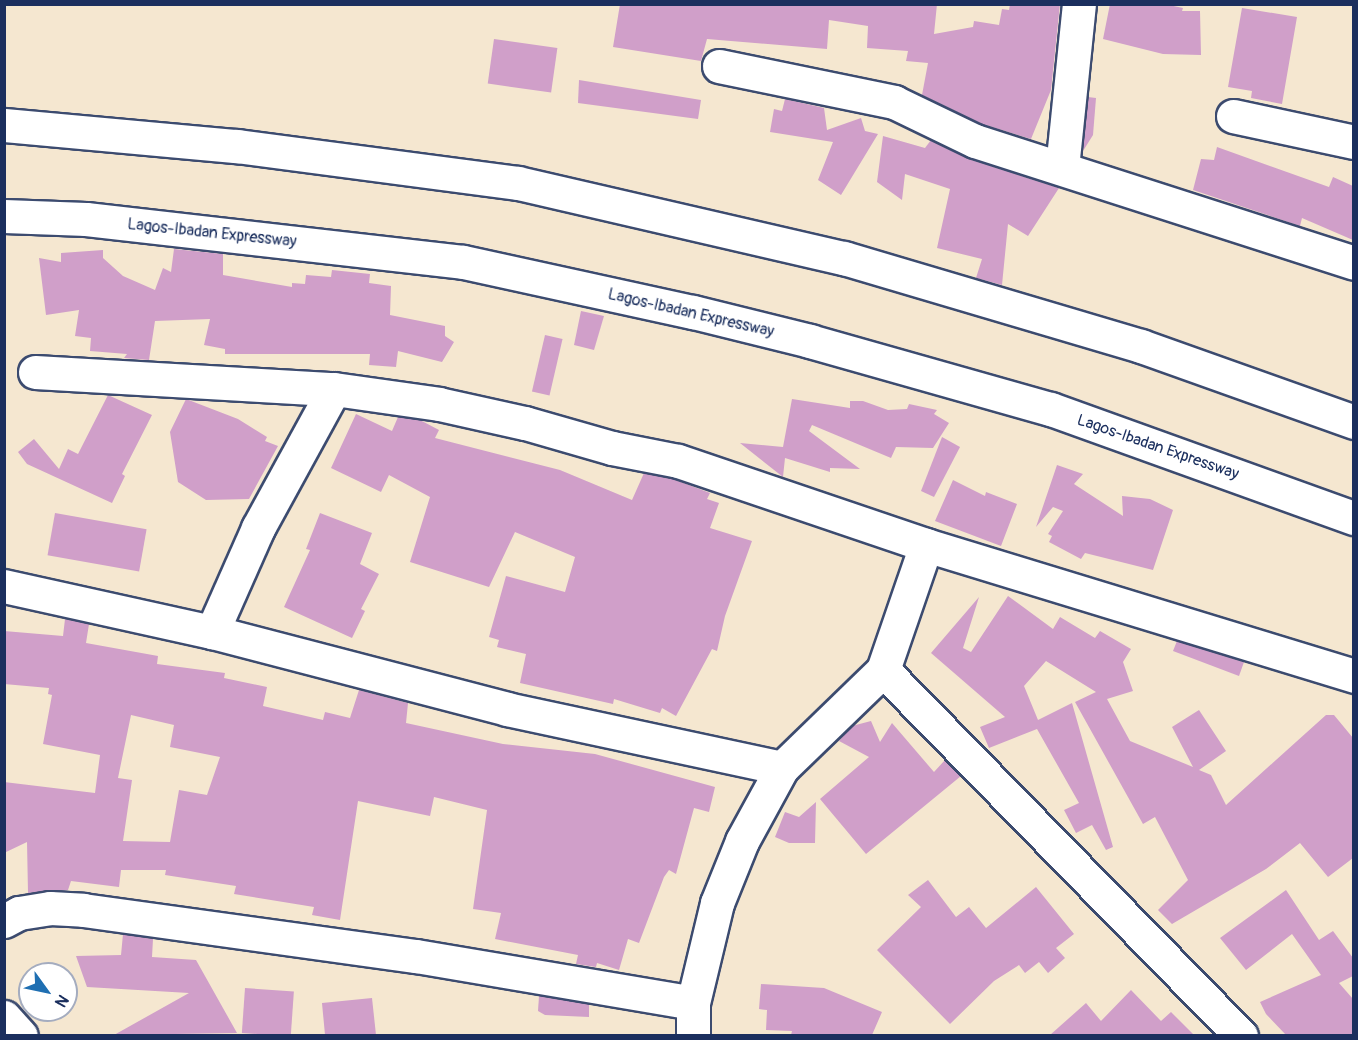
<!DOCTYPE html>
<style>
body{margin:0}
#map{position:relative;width:1358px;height:1040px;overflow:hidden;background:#f5e7d0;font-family:Pangolin,sans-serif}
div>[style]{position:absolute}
.building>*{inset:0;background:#d09fc9;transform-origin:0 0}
.roads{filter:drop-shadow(2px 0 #3c4b6f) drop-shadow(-2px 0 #3c4b6f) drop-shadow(0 2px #3c4b6f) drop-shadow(0 -2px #3c4b6f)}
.minor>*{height:33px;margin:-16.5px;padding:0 16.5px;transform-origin:16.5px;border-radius:16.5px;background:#fff}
.major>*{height:33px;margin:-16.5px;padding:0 16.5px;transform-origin:16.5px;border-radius:16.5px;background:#fff}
.highway>*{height:33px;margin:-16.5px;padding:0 16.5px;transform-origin:16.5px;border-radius:16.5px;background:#fff}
span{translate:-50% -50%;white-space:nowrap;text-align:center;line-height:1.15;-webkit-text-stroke:6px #fff;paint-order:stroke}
.street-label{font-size:16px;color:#1b2f5e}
.frame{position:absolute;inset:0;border:6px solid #1b2f5e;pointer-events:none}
.north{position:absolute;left:18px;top:962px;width:60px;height:60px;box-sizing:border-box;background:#fff;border:2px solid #a4acbf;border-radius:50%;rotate:123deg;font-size:16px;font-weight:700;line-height:24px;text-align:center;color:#1b2f5e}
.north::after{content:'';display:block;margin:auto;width:21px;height:27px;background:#1f6fb2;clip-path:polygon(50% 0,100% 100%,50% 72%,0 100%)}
</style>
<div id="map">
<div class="building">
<i style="clip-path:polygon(620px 4px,937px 4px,934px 34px,973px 27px,974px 21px,999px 25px,1002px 9px,1009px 10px,1010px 4px,1060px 4px,1051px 90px,1031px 139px,982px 124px,922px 95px,928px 63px,906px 61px,908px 51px,867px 48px,868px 26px,829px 20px,827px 49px,707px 39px,701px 61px,613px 47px)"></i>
<i style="clip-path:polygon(1110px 4px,1164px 4px,1183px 8px,1182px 11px,1200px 11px,1201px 55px,1163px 54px,1103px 39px)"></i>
<i style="clip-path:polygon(1242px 8px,1297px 17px,1282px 104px,1251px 98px,1252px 91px,1228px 87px)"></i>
<i style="left:494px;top:39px;width:64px;height:45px;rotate:8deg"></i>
<i style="clip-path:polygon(579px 80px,701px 100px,698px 119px,578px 103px)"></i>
<i style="clip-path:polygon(1088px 97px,1096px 98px,1093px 135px,1083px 151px)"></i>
<i style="clip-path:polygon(785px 99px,824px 108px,827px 130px,861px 118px,865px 131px,878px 134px,841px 195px,818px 180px,833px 142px,770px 132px,774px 109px,782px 111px)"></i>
<i style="clip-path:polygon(883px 136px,925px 148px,931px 140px,969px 159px,1059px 188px,1028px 236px,1008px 224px,1002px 285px,976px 278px,982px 259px,937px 248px,950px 189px,905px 174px,902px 200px,877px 182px)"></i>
<i style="clip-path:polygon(1217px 147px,1329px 187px,1333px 177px,1353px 186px,1353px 240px,1302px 218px,1300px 226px,1193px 190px,1201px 159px,1214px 160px)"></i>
<i style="clip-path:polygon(174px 249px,223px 254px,223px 275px,292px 287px,292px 283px,305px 284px,306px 275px,331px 277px,332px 270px,370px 274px,369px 283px,391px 286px,390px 315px,445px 326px,445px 336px,454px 342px,442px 362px,398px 351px,396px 367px,369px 365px,370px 354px,225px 354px,225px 349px,204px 345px,210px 319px,155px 321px,149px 360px,124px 358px,127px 354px,90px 351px,91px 338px,75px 336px,79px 310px,46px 315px,39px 258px,61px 262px,61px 253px,103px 250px,103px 258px,123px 276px,155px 290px,163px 268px,171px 272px)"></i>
<i style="clip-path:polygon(581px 311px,604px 316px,594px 350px,574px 345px)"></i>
<i style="left:545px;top:335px;width:18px;height:58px;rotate:13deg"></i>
<i style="clip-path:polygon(108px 395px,152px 415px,122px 474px,125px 476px,112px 503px,27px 464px,18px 452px,34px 439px,59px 469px,68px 449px,78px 454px)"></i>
<i style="clip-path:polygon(186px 399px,238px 419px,267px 437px,265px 441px,278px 446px,249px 499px,206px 500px,178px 482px,170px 432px)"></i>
<i style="clip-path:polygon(792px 399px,850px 408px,850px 401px,863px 401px,888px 410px,907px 409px,909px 404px,937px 410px,934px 414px,949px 423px,933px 448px,896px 447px,891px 458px,812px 425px,809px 431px,860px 469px,830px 468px,830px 472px,785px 458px,783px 477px,740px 443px,783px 447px)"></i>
<i style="clip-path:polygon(356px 414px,392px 431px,398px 417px,420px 420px,439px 430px,435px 438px,560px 470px,632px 500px,644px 473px,673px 479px,710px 493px,707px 499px,719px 503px,710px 528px,752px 541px,725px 616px,717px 651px,712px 649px,676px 716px,662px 708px,660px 713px,614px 699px,613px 704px,520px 683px,526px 654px,497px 647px,499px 640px,489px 637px,506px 576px,565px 592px,575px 557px,515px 532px,489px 587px,410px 562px,430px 497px,389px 475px,381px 492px,331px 468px)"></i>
<i style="clip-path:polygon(942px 437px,960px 447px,934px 497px,921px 491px)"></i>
<i style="clip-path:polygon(1057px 465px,1083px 474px,1074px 484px,1123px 516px,1122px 496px,1150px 499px,1173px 510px,1153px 570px,1085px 553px,1081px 559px,1049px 542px,1052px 536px,1048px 534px,1063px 511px,1053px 507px,1036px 527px)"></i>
<i style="clip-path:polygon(953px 480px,985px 496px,986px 492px,1017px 504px,1001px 546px,935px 521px)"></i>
<i style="left:55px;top:513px;width:93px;height:43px;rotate:10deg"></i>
<i style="clip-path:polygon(320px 513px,372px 533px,360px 564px,379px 574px,361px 609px,365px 611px,352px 638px,284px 607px,310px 550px,306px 549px)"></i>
<i style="clip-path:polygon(1008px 596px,1053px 629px,1060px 617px,1095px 638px,1100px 631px,1131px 649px,1123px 662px,1133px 691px,1107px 699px,1130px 741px,1193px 767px,1172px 727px,1199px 710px,1226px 751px,1199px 770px,1211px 775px,1226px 805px,1326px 715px,1334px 715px,1353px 738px,1353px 858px,1328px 877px,1300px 843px,1266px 869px,1172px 924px,1158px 910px,1188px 880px,1155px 817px,1143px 824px,1075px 702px,1096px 692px,1046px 661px,1024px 686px,1038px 720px,1072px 703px,1113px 847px,1106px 850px,1092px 825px,1076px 833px,1064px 810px,1079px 803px,1037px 729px,989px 748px,980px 727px,1005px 717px,931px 653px,979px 597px,963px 648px,971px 652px)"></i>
<i style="clip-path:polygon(evenodd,65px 619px,89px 624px,86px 643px,158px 656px,157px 664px,225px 673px,224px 678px,267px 687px,263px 706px,323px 720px,325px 712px,350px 718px,359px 690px,408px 703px,406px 723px,503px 744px,595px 754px,715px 787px,709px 812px,694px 808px,676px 874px,669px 870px,664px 877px,639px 943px,628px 939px,619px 970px,597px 963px,596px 967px,576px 964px,578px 955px,495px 939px,501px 913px,473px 909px,487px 810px,434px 797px,430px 816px,358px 801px,340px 920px,312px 915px,314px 907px,234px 894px,236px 886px,165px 875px,166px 870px,121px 870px,119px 887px,71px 881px,68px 890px,28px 893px,27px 842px,4px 853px,4px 782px,95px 793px,100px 755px,43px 744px,52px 695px,48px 694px,49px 688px,4px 684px,4px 631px,63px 636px,65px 619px,131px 715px,174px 725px,170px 747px,220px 757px,207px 795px,179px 790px,170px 842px,123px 841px,132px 780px,118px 778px,131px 715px)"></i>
<i style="clip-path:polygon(1177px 641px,1244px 662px,1239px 676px,1173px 651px)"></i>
<i style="clip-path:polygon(871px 721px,880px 742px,892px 723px,934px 772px,945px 760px,961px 776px,866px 854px,820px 799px,869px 757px,839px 741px,852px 726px)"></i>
<i style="clip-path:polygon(816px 802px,815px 843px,789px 843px,775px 837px,785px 812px,799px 817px)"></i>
<i style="clip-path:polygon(928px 880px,956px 917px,969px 907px,986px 928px,1036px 887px,1074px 934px,1056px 948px,1065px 958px,1048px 973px,1039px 962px,1025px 973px,1019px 965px,994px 981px,950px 1024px,877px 950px,921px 907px,908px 895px)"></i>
<i style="clip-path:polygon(1286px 890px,1319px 940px,1333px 931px,1353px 958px,1353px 976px,1339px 983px,1353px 999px,1353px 1035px,1286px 1035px,1266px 1014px,1260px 1002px,1321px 975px,1292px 934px,1246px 970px,1220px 938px)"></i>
<i style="clip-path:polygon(123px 934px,153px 939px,152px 957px,196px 960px,237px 1033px,114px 1035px,189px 993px,87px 987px,76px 956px,121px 955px)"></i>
<i style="clip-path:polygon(761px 984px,824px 988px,882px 1012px,872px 1035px,791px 1035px,792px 1031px,766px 1030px,767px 1010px,759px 1009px)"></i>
<i style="left:245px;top:988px;width:49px;height:45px;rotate:4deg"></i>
<i style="clip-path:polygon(1131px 990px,1161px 1021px,1171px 1012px,1194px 1035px,1050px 1035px,1086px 1003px,1101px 1021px)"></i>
<i style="clip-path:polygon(539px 996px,589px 1004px,589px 1017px,545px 1015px,538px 1011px)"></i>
<i style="clip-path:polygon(372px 998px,376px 1035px,325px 1035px,322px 1003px)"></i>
</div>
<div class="roads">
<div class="minor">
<i style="left:719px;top:66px;width:179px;rotate:11.6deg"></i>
<i style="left:894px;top:102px;width:90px;rotate:25.7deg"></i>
<i style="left:975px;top:141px;width:398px;rotate:17.8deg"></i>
<i style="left:1233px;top:116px;width:124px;rotate:12.1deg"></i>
<i style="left:1062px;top:168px;width:165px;rotate:-84.1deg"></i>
<i style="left:35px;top:372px;width:299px;rotate:3.3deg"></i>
<i style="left:334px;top:389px;width:106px;rotate:8.1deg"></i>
<i style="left:439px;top:404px;width:88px;rotate:12.5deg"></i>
<i style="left:525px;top:423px;width:91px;rotate:16deg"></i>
<i style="left:612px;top:448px;width:67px;rotate:11.1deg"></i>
<i style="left:678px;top:461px;width:262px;rotate:18.7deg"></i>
<i style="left:926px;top:545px;width:448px;rotate:17deg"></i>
<i style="left:4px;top:586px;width:213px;rotate:12.5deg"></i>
<i style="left:212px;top:632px;width:305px;rotate:14.6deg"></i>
<i style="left:507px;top:709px;width:281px;rotate:12.1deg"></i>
<i style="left:212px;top:632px;width:114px;rotate:-66.1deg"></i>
<i style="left:258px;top:528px;width:158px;rotate:-61.3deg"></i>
<i style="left:883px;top:670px;width:512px;rotate:45.63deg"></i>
<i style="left:4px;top:921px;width:17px;rotate:-28deg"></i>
<i style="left:19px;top:913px;width:31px;rotate:-9deg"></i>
<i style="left:50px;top:908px;width:33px;rotate:3deg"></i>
<i style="left:83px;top:910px;width:336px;rotate:7.9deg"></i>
<i style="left:416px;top:956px;width:281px;rotate:9.6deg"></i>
<i style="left:693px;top:1036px;width:33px;rotate:-90deg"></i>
<i style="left:693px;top:1003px;width:103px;rotate:-76.5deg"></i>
<i style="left:717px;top:903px;width:67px;rotate:-68deg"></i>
<i style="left:742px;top:841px;width:83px;rotate:-61.3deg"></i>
<i style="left:782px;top:768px;width:141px;rotate:-44.1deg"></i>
<i style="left:883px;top:670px;width:132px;rotate:-71deg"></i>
</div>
<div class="major">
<i style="left:4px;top:1017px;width:25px;rotate:48deg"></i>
</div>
<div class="highway">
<i style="left:4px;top:125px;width:234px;rotate:5.2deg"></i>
<i style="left:237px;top:146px;width:283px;rotate:7.5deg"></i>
<i style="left:518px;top:183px;width:335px;rotate:13deg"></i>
<i style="left:844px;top:258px;width:310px;rotate:16.5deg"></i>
<i style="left:1141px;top:346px;width:226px;rotate:19.6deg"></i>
<i style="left:4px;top:216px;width:82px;rotate:2.1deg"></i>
<i style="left:86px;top:219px;width:379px;rotate:6.5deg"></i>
<i style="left:463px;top:262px;width:235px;rotate:12.3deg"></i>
<i style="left:693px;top:312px;width:121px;rotate:13.9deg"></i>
<i style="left:810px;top:341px;width:250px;rotate:15.8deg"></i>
<i style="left:1051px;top:409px;width:322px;rotate:19.8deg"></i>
</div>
</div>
<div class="street-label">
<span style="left:212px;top:233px;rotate:6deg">Lagos-Ibadan Expressway</span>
<span style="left:691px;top:313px;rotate:13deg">Lagos-Ibadan Expressway</span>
<span style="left:1158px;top:447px;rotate:19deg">Lagos-Ibadan Expressway</span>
</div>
<div class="frame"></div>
<div class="north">N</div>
</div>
